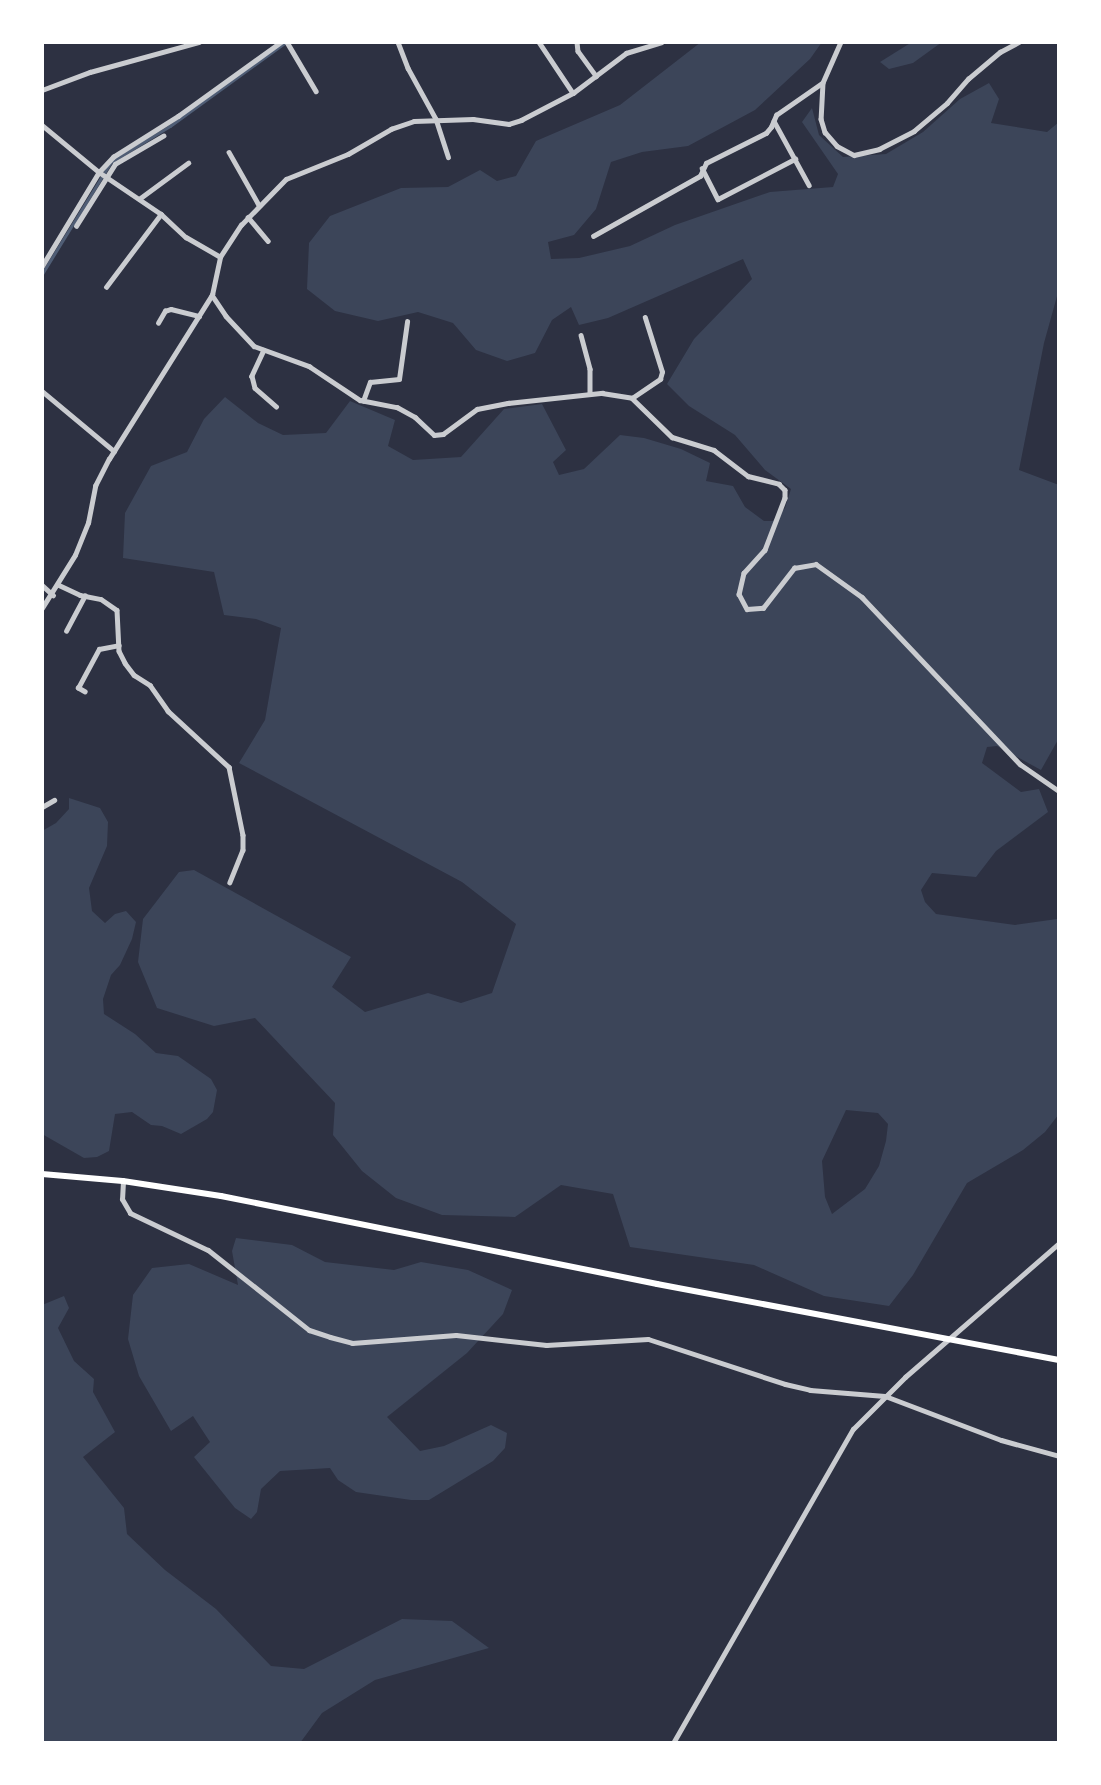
<!DOCTYPE html>
<style>
body{margin:0}
#map{position:relative;width:1101px;height:1785px;overflow:hidden;background:#2d3142;font-family:"Alegreya Sans",sans-serif}
div>[style]{position:absolute}
.green>*{inset:0;background:#3c4559}
.stream>*{height:2.5px;margin:-1.25px;padding:0 1.25px;transform-origin:1.25px;border-radius:1.25px;background:#4f5d75}
.minor>*{height:4.5px;margin:-2.25px;padding:0 2.25px;transform-origin:2.25px;border-radius:2.25px;background:#caccd0}
.tertiary>*{height:5px;margin:-2.5px;padding:0 2.5px;transform-origin:2.5px;border-radius:2.5px;background:#caccd0}
.primary>*{height:6px;margin:-3px;padding:0 3px;transform-origin:3px;border-radius:3px;background:#fff}
span{translate:-50% -50%;white-space:nowrap;text-align:center;line-height:1.15;-webkit-text-stroke:6px #fff;paint-order:stroke}
.frame{position:absolute;inset:0;border:44px solid #fff;pointer-events:none}
</style>
<div id="map">
<div class="green">
<i style="clip-path:polygon(evenodd,701px 42px,822px 42px,810px 59px,755px 110px,688px 146px,642px 152px,611px 162px,596px 209px,574px 235px,548px 242px,551px 259px,579px 258px,630px 246px,675px 225px,770px 192px,833px 187px,838px 174px,802px 122px,812px 108px,819px 135px,843px 157px,886px 154px,923px 132px,960px 99px,989px 83px,999px 99px,991px 123px,1047px 132px,1059px 122px,1059px 289px,1044px 343px,1019px 470px,1059px 485px,1059px 738px,1041px 770px,997px 746px,987px 747px,982px 763px,1021px 792px,1039px 789px,1048px 812px,996px 851px,976px 877px,932px 873px,921px 890px,925px 902px,936px 914px,1015px 925px,1057px 919px,1059px 1114px,1045px 1132px,1023px 1150px,967px 1183px,913px 1275px,889px 1306px,824px 1296px,754px 1265px,630px 1247px,613px 1194px,561px 1185px,515px 1217px,442px 1215px,396px 1198px,362px 1171px,333px 1135px,335px 1103px,255px 1018px,214px 1026px,157px 1008px,138px 962px,143px 919px,179px 872px,194px 870px,351px 957px,332px 987px,365px 1012px,428px 993px,461px 1003px,492px 993px,516px 924px,462px 882px,239px 763px,265px 720px,281px 628px,256px 619px,224px 615px,214px 572px,123px 558px,125px 513px,151px 466px,187px 452px,204px 419px,225px 397px,258px 423px,283px 435px,326px 433px,350px 401px,395px 420px,388px 446px,413px 460px,461px 457px,504px 409px,542px 404px,566px 450px,553px 462px,559px 475px,584px 469px,620px 435px,644px 438px,681px 449px,710px 463px,706px 481px,733px 486px,745px 507px,764px 521px,773px 521px,785px 508px,791px 489px,765px 470px,735px 435px,689px 406px,667px 384px,694px 339px,752px 279px,743px 259px,608px 318px,579px 325px,571px 307px,552px 320px,535px 353px,507px 361px,476px 350px,453px 323px,418px 312px,378px 321px,335px 311px,307px 289px,309px 243px,330px 216px,401px 188px,448px 187px,480px 170px,497px 181px,516px 176px,536px 141px,620px 105px,701px 42px,846px 1110px,878px 1113px,888px 1124px,886px 1141px,879px 1166px,865px 1189px,832px 1214px,825px 1197px,822px 1161px,846px 1110px)"></i>
<i style="clip-path:polygon(912px 42px,942px 42px,913px 63px,889px 69px,880px 62px)"></i>
<i style="clip-path:polygon(69px 798px,100px 808px,108px 822px,107px 846px,89px 888px,92px 911px,105px 923px,115px 914px,126px 911px,136px 922px,132px 939px,120px 965px,111px 975px,103px 999px,104px 1014px,135px 1034px,156px 1053px,178px 1056px,211px 1079px,217px 1090px,213px 1112px,207px 1119px,181px 1134px,162px 1126px,151px 1125px,132px 1112px,115px 1114px,109px 1151px,97px 1157px,84px 1158px,42px 1134px,42px 831px,56px 823px,69px 809px)"></i>
<i style="clip-path:polygon(236px 1238px,292px 1245px,325px 1262px,394px 1270px,421px 1262px,468px 1270px,512px 1290px,503px 1314px,467px 1353px,387px 1417px,420px 1451px,444px 1446px,491px 1425px,507px 1433px,505px 1448px,493px 1461px,429px 1500px,411px 1500px,356px 1492px,338px 1480px,330px 1468px,280px 1471px,261px 1489px,257px 1512px,251px 1519px,235px 1508px,194px 1457px,210px 1442px,193px 1416px,171px 1431px,139px 1376px,128px 1339px,133px 1295px,152px 1268px,189px 1264px,238px 1285px,232px 1251px)"></i>
<i style="clip-path:polygon(64px 1296px,69px 1308px,58px 1328px,74px 1361px,94px 1379px,93px 1392px,115px 1432px,83px 1457px,124px 1508px,127px 1534px,165px 1570px,216px 1609px,271px 1666px,304px 1669px,402px 1619px,452px 1621px,489px 1648px,375px 1680px,322px 1713px,300px 1743px,42px 1743px,42px 1305px)"></i>
</div>
<div class="stream">
<i style="left:42px;top:274px;width:132px;rotate:-58.4deg"></i>
<i style="left:111px;top:162px;width:69px;rotate:-31.4deg"></i>
<i style="left:170px;top:126px;width:143px;rotate:-35.9deg"></i>
</div>
<div class="minor">
<i style="left:287px;top:42px;width:57px;rotate:59.4deg"></i>
<i style="left:398px;top:42px;width:28px;rotate:69deg"></i>
<i style="left:408px;top:68px;width:58px;rotate:61.2deg"></i>
<i style="left:436px;top:119px;width:40px;rotate:72deg"></i>
<i style="left:539px;top:42px;width:61px;rotate:56.3deg"></i>
<i style="left:577px;top:42px;width:9px;rotate:84deg"></i>
<i style="left:578px;top:51px;width:31px;rotate:54deg"></i>
<i style="left:841px;top:42px;width:45px;rotate:113.7deg"></i>
<i style="left:823px;top:83px;width:36px;rotate:93deg"></i>
<i style="left:821px;top:119px;width:14px;rotate:73deg"></i>
<i style="left:825px;top:132px;width:18px;rotate:49deg"></i>
<i style="left:837px;top:146px;width:19px;rotate:28deg"></i>
<i style="left:854px;top:155px;width:26px;rotate:-13deg"></i>
<i style="left:879px;top:149px;width:39px;rotate:-27deg"></i>
<i style="left:914px;top:131px;width:43px;rotate:-40.3deg"></i>
<i style="left:947px;top:103px;width:32px;rotate:-49deg"></i>
<i style="left:968px;top:79px;width:42px;rotate:-40.2deg"></i>
<i style="left:1000px;top:52px;width:21px;rotate:-28deg"></i>
<i style="left:42px;top:90px;width:51px;rotate:-20.6deg"></i>
<i style="left:90px;top:72px;width:113px;rotate:-15.4deg"></i>
<i style="left:774px;top:121px;width:73px;rotate:61.3deg"></i>
<i style="left:42px;top:125px;width:74px;rotate:39.5deg"></i>
<i style="left:99px;top:172px;width:75px;rotate:34.1deg"></i>
<i style="left:161px;top:214px;width:34px;rotate:43deg"></i>
<i style="left:186px;top:237px;width:39px;rotate:30deg"></i>
<i style="left:229px;top:152px;width:61px;rotate:60.5deg"></i>
<i style="left:702px;top:168px;width:35px;rotate:63deg"></i>
<i style="left:718px;top:199px;width:87px;rotate:-27.5deg"></i>
<i style="left:139px;top:199px;width:61px;rotate:-36.3deg"></i>
<i style="left:248px;top:217px;width:31px;rotate:50deg"></i>
<i style="left:76px;top:226px;width:73px;rotate:-57.8deg"></i>
<i style="left:115px;top:164px;width:56px;rotate:-30.3deg"></i>
<i style="left:593px;top:236px;width:123px;rotate:-29.3deg"></i>
<i style="left:700px;top:176px;width:14px;rotate:-65deg"></i>
<i style="left:706px;top:163px;width:67px;rotate:-26.6deg"></i>
<i style="left:766px;top:133px;width:8px;rotate:-50deg"></i>
<i style="left:771px;top:127px;width:13px;rotate:-67deg"></i>
<i style="left:776px;top:115px;width:56px;rotate:-34.8deg"></i>
<i style="left:42px;top:266px;width:110px;rotate:-58.8deg"></i>
<i style="left:99px;top:172px;width:21px;rotate:-47deg"></i>
<i style="left:113px;top:157px;width:77px;rotate:-32.2deg"></i>
<i style="left:178px;top:116px;width:127px;rotate:-35.7deg"></i>
<i style="left:106px;top:287px;width:91px;rotate:-53deg"></i>
<i style="left:212px;top:295px;width:25px;rotate:56deg"></i>
<i style="left:226px;top:316px;width:41px;rotate:47deg"></i>
<i style="left:254px;top:346px;width:59px;rotate:20deg"></i>
<i style="left:309px;top:366px;width:61px;rotate:33.7deg"></i>
<i style="left:360px;top:400px;width:38px;rotate:11deg"></i>
<i style="left:397px;top:407px;width:21px;rotate:29deg"></i>
<i style="left:415px;top:417px;width:26px;rotate:43deg"></i>
<i style="left:434px;top:435px;width:9px;rotate:-6deg"></i>
<i style="left:443px;top:434px;width:42px;rotate:-36.3deg"></i>
<i style="left:477px;top:409px;width:32px;rotate:-11deg"></i>
<i style="left:508px;top:403px;width:95px;rotate:-6.1deg"></i>
<i style="left:602px;top:393px;width:30px;rotate:9deg"></i>
<i style="left:632px;top:398px;width:56px;rotate:44.3deg"></i>
<i style="left:672px;top:437px;width:44px;rotate:17.2deg"></i>
<i style="left:714px;top:450px;width:43px;rotate:37.4deg"></i>
<i style="left:748px;top:476px;width:32px;rotate:14deg"></i>
<i style="left:779px;top:484px;width:8px;rotate:45deg"></i>
<i style="left:785px;top:490px;width:8px;rotate:90deg"></i>
<i style="left:785px;top:498px;width:56px;rotate:111deg"></i>
<i style="left:765px;top:550px;width:31px;rotate:132deg"></i>
<i style="left:744px;top:573px;width:22px;rotate:103deg"></i>
<i style="left:739px;top:594px;width:17px;rotate:62deg"></i>
<i style="left:747px;top:609px;width:16px;rotate:-4deg"></i>
<i style="left:763px;top:608px;width:51px;rotate:-52.2deg"></i>
<i style="left:794px;top:568px;width:22px;rotate:-10deg"></i>
<i style="left:816px;top:564px;width:57px;rotate:35.7deg"></i>
<i style="left:862px;top:597px;width:230px;rotate:46.6deg"></i>
<i style="left:1020px;top:764px;width:47px;rotate:34.7deg"></i>
<i style="left:158px;top:323px;width:14px;rotate:-60deg"></i>
<i style="left:165px;top:311px;width:6px;rotate:-18deg"></i>
<i style="left:171px;top:309px;width:29px;rotate:14deg"></i>
<i style="left:581px;top:335px;width:35px;rotate:75deg"></i>
<i style="left:590px;top:369px;width:25px;rotate:90deg"></i>
<i style="left:264px;top:350px;width:29px;rotate:115deg"></i>
<i style="left:252px;top:376px;width:12px;rotate:76deg"></i>
<i style="left:255px;top:388px;width:28px;rotate:41deg"></i>
<i style="left:42px;top:391px;width:94px;rotate:39.8deg"></i>
<i style="left:632px;top:398px;width:34px;rotate:-34deg"></i>
<i style="left:660px;top:379px;width:7px;rotate:-74deg"></i>
<i style="left:662px;top:372px;width:57px;rotate:-107.5deg"></i>
<i style="left:363px;top:401px;width:20px;rotate:-70deg"></i>
<i style="left:370px;top:382px;width:29px;rotate:-6deg"></i>
<i style="left:399px;top:379px;width:58px;rotate:-82deg"></i>
<i style="left:42px;top:585px;width:15px;rotate:42deg"></i>
<i style="left:59px;top:585px;width:23px;rotate:25deg"></i>
<i style="left:80px;top:595px;width:21px;rotate:11deg"></i>
<i style="left:101px;top:599px;width:19px;rotate:35deg"></i>
<i style="left:117px;top:610px;width:41px;rotate:87.2deg"></i>
<i style="left:119px;top:651px;width:13px;rotate:63deg"></i>
<i style="left:125px;top:663px;width:15px;rotate:53deg"></i>
<i style="left:134px;top:675px;width:19px;rotate:32deg"></i>
<i style="left:150px;top:685px;width:32px;rotate:55deg"></i>
<i style="left:168px;top:711px;width:83px;rotate:42.6deg"></i>
<i style="left:229px;top:767px;width:69px;rotate:78.4deg"></i>
<i style="left:243px;top:835px;width:15px;rotate:90deg"></i>
<i style="left:243px;top:850px;width:35px;rotate:112deg"></i>
<i style="left:42px;top:608px;width:62px;rotate:-58.1deg"></i>
<i style="left:75px;top:555px;width:35px;rotate:-68deg"></i>
<i style="left:88px;top:523px;width:38px;rotate:-79deg"></i>
<i style="left:95px;top:486px;width:30px;rotate:-63deg"></i>
<i style="left:109px;top:459px;width:194px;rotate:-57.9deg"></i>
<i style="left:212px;top:295px;width:39px;rotate:-78deg"></i>
<i style="left:220px;top:257px;width:38px;rotate:-57deg"></i>
<i style="left:241px;top:225px;width:64px;rotate:-45.6deg"></i>
<i style="left:286px;top:179px;width:67px;rotate:-22deg"></i>
<i style="left:348px;top:154px;width:50px;rotate:-30.2deg"></i>
<i style="left:391px;top:129px;width:24px;rotate:-19deg"></i>
<i style="left:414px;top:121px;width:59px;rotate:-1.9deg"></i>
<i style="left:473px;top:119px;width:36px;rotate:8deg"></i>
<i style="left:509px;top:124px;width:13px;rotate:-18deg"></i>
<i style="left:521px;top:120px;width:59px;rotate:-27.4deg"></i>
<i style="left:573px;top:93px;width:66px;rotate:-37deg"></i>
<i style="left:626px;top:53px;width:37px;rotate:-17deg"></i>
<i style="left:66px;top:631px;width:40px;rotate:-62deg"></i>
<i style="left:85px;top:692px;width:8px;rotate:-150deg"></i>
<i style="left:78px;top:688px;width:44px;rotate:-61.7deg"></i>
<i style="left:99px;top:649px;width:20px;rotate:-11deg"></i>
<i style="left:42px;top:807px;width:14px;rotate:-30deg"></i>
</div>
<div class="tertiary">
<i style="left:123px;top:1181px;width:18px;rotate:93deg"></i>
<i style="left:122px;top:1199px;width:16px;rotate:60deg"></i>
<i style="left:130px;top:1213px;width:86px;rotate:25.4deg"></i>
<i style="left:208px;top:1250px;width:129px;rotate:38.4deg"></i>
<i style="left:309px;top:1330px;width:22px;rotate:18deg"></i>
<i style="left:330px;top:1337px;width:23px;rotate:15deg"></i>
<i style="left:352px;top:1343px;width:104px;rotate:-4.4deg"></i>
<i style="left:456px;top:1335px;width:91px;rotate:6.3deg"></i>
<i style="left:546px;top:1345px;width:102px;rotate:-3.4deg"></i>
<i style="left:648px;top:1339px;width:144px;rotate:18.2deg"></i>
<i style="left:785px;top:1384px;width:26px;rotate:13deg"></i>
<i style="left:810px;top:1390px;width:75px;rotate:4.6deg"></i>
<i style="left:885px;top:1396px;width:124px;rotate:20.8deg"></i>
<i style="left:1001px;top:1440px;width:60px;rotate:15.4deg"></i>
<i style="left:673px;top:1743px;width:362px;rotate:-60.2deg"></i>
<i style="left:853px;top:1429px;width:74px;rotate:-45deg"></i>
<i style="left:905px;top:1377px;width:204px;rotate:-41deg"></i>
</div>
<div class="primary">
<i style="left:42px;top:1174px;width:81px;rotate:4.9deg"></i>
<i style="left:123px;top:1181px;width:99px;rotate:8.7deg"></i>
<i style="left:221px;top:1196px;width:445px;rotate:11.4deg"></i>
<i style="left:657px;top:1284px;width:409px;rotate:10.7deg"></i>
</div>
<div class="frame"></div>
</div>
